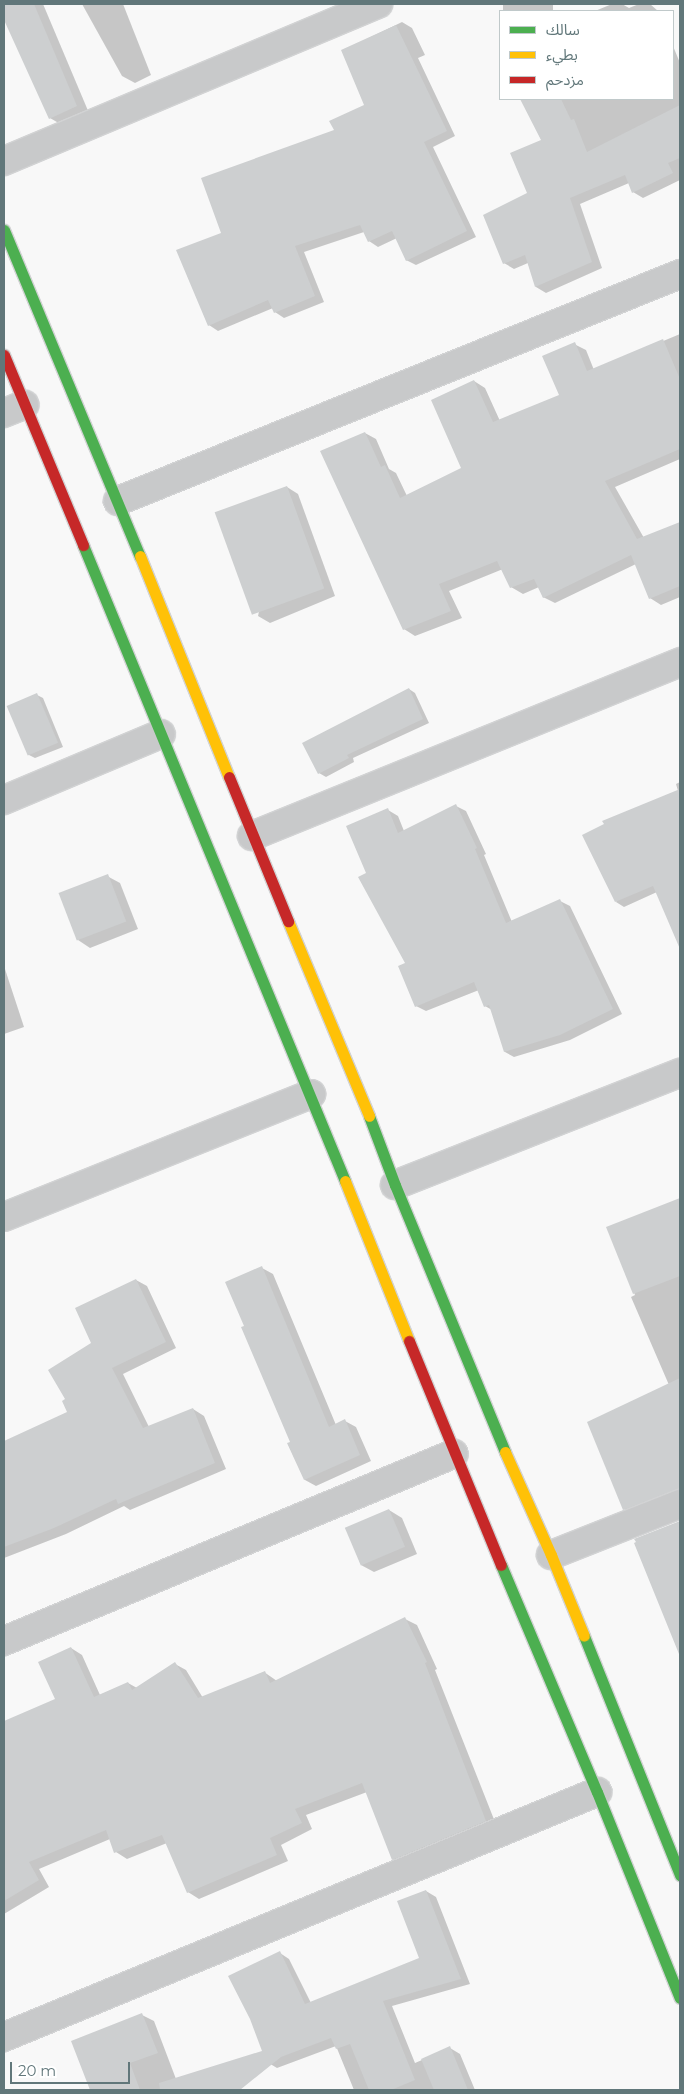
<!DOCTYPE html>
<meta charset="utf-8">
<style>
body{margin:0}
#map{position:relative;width:684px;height:2094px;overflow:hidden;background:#f8f8f8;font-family:Montserrat,"Noto Sans Arabic",sans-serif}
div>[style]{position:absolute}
.shadow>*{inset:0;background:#0003;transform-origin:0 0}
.building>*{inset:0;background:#cdcfd0;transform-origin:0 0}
.roads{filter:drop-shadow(1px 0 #d2d3d4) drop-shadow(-1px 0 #d2d3d4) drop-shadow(0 1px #d2d3d4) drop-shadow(0 -1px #d2d3d4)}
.street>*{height:28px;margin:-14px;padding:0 14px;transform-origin:14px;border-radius:14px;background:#c8c9ca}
.fast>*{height:11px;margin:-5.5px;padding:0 5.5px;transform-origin:5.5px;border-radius:5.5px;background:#4caf50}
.slow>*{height:11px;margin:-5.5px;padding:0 5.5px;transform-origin:5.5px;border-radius:5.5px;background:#ffc107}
.jam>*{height:11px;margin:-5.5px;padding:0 5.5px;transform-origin:5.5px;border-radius:5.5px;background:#c62828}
span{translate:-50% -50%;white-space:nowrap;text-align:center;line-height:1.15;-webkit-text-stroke:5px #fff;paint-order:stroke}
.frame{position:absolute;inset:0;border:5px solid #61777a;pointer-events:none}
.legend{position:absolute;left:499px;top:10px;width:175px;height:90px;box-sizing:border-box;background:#fff;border:1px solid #c0c9ca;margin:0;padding:6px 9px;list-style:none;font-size:15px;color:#61777a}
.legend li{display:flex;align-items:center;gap:10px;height:25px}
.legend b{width:25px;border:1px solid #c0c9ca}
.scale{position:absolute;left:10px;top:2062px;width:120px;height:22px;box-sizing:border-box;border:2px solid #61777a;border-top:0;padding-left:6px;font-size:15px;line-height:18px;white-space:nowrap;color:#61777a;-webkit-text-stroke:4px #fff;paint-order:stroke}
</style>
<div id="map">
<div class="shadow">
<i style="clip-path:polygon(4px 4px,43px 4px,89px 113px,62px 125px,50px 118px,4px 17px)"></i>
<i style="clip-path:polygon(82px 4px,123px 4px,151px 75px,135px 83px,122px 76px)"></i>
<i style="left:503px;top:4px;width:50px;height:8px"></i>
<i style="clip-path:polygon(612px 4px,622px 4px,629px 8px,639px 4px,650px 4px,658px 11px,595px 11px)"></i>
<i style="clip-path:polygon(402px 22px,412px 28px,425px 55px,418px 58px,455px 136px,433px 147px,476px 237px,416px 265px,406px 260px,397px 238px,378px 247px,369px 241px,364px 232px,304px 252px,324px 302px,284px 318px,275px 312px,273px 308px,218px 331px,209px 325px,223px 234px,366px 105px,342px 51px)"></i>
<i style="clip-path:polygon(673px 46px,680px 63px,680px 180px,643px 198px,633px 192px,629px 183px,580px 204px,602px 268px,546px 293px,536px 287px,528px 263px,514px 269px,504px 263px,529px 194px,542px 141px,522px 99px,673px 99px)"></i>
<i style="clip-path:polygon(680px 334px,680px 412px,675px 415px,680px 435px,680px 459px,615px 487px,644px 538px,680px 523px,680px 597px,661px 605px,650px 598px,636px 564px,555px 603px,543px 597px,539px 587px,523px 594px,511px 587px,503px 569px,449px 591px,462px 618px,415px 636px,404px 629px,365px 433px,376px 439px,389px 469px,396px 473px,407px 496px,463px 469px,474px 381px,485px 388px,500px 421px,561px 396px,574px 344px,586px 350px,594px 370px)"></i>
<i style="clip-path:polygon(287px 487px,298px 494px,335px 596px,270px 623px,258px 616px)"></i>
<i style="clip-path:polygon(409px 689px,415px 693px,429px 723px,353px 758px,354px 762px,326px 777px,319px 773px)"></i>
<i style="clip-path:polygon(37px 695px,43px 698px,63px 747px,35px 758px,29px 755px)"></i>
<i style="clip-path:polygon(680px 782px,680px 902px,670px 906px,657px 892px,624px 907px,616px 902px,678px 791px,676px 784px)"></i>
<i style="clip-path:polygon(456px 806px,466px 811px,486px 854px,484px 855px,512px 922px,560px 901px,570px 906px,622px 1014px,570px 1040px,514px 1057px,505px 1052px,492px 1010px,485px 1006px,479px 990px,426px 1011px,416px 1006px,406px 963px,367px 874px,388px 810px,398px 816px,404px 831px)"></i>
<i style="clip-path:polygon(107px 876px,120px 883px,138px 929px,90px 948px,78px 940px)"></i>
<i style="clip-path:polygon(4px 966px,24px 1027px,4px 1034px)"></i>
<i style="clip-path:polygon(680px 1199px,680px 1498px,635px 1516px,624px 1509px,669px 1385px,631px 1297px,635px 1295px,608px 1228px)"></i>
<i style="clip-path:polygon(262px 1268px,273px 1274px,336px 1425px,345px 1421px,356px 1427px,371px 1461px,316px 1486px,305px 1480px,288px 1444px,292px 1442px,246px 1326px)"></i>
<i style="clip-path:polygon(136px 1280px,147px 1286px,176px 1348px,123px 1374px,149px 1427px,193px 1409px,204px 1416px,226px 1469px,130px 1510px,124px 1506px,66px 1534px,4px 1558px,4px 1443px,69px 1412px,67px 1399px,93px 1343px)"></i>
<i style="clip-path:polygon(389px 1510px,402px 1518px,417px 1554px,374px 1572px,361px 1565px)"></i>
<i style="clip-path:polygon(680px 1522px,680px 1653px,635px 1544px,638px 1543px,636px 1540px)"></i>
<i style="clip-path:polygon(405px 1619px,417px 1625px,437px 1669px,435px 1670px,497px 1827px,404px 1865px,393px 1859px,367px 1792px,306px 1815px,312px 1829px,281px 1845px,288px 1861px,199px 1899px,188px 1892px,167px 1843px,127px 1859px,116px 1852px,110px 1839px,39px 1869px,49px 1887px,4px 1914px,4px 1723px,57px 1700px,71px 1648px,82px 1655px,100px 1695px,128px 1683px,137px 1688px,175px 1664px,186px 1670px,203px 1698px,264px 1672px,277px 1681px)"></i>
<i style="clip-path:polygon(426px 1891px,436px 1897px,470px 1984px,392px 2006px,415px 2063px,450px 2048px,460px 2054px,475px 2090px,354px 2090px,336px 2046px,277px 2068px,267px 2062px,280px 1953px,289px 1959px,311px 2003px,421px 1959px)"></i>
<i style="clip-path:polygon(142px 2015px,154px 2021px,176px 2079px,217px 2076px,222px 2090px,92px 2090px,73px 2042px)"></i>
</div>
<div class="building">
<i style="clip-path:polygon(4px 4px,34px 4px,77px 106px,49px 119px,4px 20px)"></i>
<i style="clip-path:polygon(396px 25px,447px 131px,424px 142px,467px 231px,406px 261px,392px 231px,368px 242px,360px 225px,295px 246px,315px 296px,274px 313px,268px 300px,208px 326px,176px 250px,221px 233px,201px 178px,334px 130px,329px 121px,364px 105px,341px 50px)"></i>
<i style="clip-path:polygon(520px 99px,561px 99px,571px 120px,574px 119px,587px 152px,680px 105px,680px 158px,668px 163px,673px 173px,632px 193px,625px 175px,570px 198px,592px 262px,535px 287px,525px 255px,503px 264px,483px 215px,527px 193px,510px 153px,541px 140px)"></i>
<i style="clip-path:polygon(663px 339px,680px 379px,680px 449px,605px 481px,637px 539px,680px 522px,680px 586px,649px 599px,631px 555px,543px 598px,534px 579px,510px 588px,497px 561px,439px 584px,451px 611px,403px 630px,320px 451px,365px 432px,381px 467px,385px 465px,400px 498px,461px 468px,431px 400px,474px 380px,493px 422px,559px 395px,542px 356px,575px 342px,587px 371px)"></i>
<i style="left:287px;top:486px;width:109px;height:77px;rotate:70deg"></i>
<i style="clip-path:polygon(409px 688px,423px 719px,347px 755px,349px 758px,318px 774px,302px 743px)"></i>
<i style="left:37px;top:693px;width:54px;height:33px;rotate:67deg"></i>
<i style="clip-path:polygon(680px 789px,680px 949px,653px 886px,615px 902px,582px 835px,604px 824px,602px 821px)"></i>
<i style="clip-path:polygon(456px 804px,477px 848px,475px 849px,506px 923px,560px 899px,613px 1009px,560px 1035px,504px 1052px,489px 1005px,484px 1007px,474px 982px,415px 1007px,398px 966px,405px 963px,358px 877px,366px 873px,346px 826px,388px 808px,398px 833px)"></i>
<i style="left:108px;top:874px;width:51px;height:53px;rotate:69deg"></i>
<i style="clip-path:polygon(680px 1198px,680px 1276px,633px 1294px,606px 1227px)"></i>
<i style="clip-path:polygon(262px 1266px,329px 1427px,345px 1419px,360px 1455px,304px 1480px,287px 1443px,290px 1442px,241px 1327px,244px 1326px,225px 1282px)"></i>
<i style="clip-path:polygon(136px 1279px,166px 1342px,112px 1368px,143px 1428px,193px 1408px,215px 1463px,118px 1504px,116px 1499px,54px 1528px,4px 1547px,4px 1441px,67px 1412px,62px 1401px,65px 1399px,48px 1370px,91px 1343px,75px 1308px)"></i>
<i style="clip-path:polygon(680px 1378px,680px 1489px,623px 1510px,587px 1422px)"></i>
<i style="left:389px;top:1509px;width:41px;height:48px;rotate:67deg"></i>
<i style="clip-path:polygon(680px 1521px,680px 1654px,679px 1654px,634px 1543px,636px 1542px,634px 1539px)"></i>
<i style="clip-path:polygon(405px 1617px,427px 1662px,425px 1663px,486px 1821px,392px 1860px,362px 1783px,295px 1809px,302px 1823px,270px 1838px,277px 1855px,187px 1893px,162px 1835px,114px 1853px,106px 1830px,29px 1862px,39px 1880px,4px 1901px,4px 1721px,55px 1699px,38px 1662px,71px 1647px,94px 1697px,128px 1682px,132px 1690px,175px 1662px,198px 1698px,265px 1671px,270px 1683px)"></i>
<i style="clip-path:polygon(426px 1890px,461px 1979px,383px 2001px,415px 2080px,391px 2090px,369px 2090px,350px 2044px,336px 2049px,331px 2038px,281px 2057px,240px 2090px,160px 2090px,159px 2083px,262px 2051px,250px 2019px,228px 1976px,280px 1951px,305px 2004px,419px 1958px,397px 1901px)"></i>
<i style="clip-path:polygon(142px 2013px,158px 2053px,130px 2063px,140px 2090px,90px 2090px,71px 2041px)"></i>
<i style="clip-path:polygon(450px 2046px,468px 2090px,434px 2090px,421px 2059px)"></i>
</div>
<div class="roads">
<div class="street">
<i style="left:4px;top:161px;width:406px;rotate:-22.8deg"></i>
<i style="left:4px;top:413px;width:22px;rotate:-22deg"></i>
<i style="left:118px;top:501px;width:606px;rotate:-21.99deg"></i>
<i style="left:4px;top:800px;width:170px;rotate:-22.8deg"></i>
<i style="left:252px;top:836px;width:462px;rotate:-22.1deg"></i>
<i style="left:395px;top:1185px;width:306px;rotate:-21.5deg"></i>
<i style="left:4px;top:1217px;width:331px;rotate:-21.8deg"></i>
<i style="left:551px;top:1555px;width:139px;rotate:-21.6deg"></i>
<i style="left:4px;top:1641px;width:487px;rotate:-22.6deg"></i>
<i style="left:4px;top:2037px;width:642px;rotate:-22.45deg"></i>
</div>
<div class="fast">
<i style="left:4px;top:230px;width:353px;rotate:67.4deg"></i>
<i style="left:83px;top:545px;width:688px;rotate:67.61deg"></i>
<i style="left:369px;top:1116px;width:74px;rotate:69.4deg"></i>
<i style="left:395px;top:1185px;width:289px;rotate:67.6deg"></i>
<i style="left:501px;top:1565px;width:246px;rotate:67.1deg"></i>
<i style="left:597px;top:1792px;width:222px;rotate:68.1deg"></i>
<i style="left:584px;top:1636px;width:258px;rotate:68.1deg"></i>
</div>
<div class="slow">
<i style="left:140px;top:556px;width:238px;rotate:68.1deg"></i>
<i style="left:288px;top:921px;width:211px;rotate:67.4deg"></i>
<i style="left:345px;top:1181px;width:172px;rotate:68.2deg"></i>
<i style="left:505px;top:1452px;width:113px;rotate:65.9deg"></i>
<i style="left:551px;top:1555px;width:87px;rotate:67.8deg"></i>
</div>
<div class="jam">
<i style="left:4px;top:355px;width:206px;rotate:67.4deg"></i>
<i style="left:229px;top:777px;width:156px;rotate:67.7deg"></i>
<i style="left:409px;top:1341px;width:242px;rotate:67.7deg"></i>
</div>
</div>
<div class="frame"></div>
<ul class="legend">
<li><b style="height:6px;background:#4caf50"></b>سالك</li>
<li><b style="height:6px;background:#ffc107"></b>بطيء</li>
<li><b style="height:6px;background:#c62828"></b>مزدحم</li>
</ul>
<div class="scale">20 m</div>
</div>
